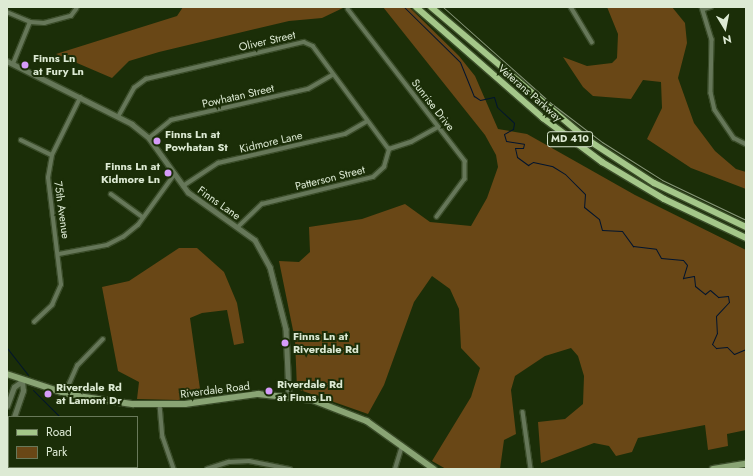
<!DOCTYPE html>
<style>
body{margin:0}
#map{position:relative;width:753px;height:476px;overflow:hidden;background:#1b2e08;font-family:Jost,sans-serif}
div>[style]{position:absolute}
.green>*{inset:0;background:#694716}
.stream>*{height:1px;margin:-0.5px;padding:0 0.5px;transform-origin:0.5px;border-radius:0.5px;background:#00142f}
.roads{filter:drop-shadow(1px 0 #3a4c29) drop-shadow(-1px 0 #3a4c29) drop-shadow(0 1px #3a4c29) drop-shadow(0 -1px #3a4c29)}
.minor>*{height:3.5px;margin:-1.75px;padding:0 1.75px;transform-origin:1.75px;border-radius:1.75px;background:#667759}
.tertiary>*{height:4.5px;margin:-2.25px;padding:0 2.25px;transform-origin:2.25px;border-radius:2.25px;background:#667759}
.secondary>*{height:5.5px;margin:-2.75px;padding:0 2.75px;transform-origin:2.75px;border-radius:2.75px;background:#89a474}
.primary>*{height:6px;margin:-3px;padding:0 3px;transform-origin:3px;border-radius:3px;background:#a4c789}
.tram>*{height:1px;margin:-0.5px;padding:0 0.5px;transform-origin:0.5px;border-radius:0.5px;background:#88977a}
.dots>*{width:11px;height:11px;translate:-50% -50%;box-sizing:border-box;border:2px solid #1b2e08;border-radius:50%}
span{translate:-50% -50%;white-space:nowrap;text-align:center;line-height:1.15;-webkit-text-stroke:4px #1b2e08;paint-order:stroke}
.shield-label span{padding:1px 3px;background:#1b2e08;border:1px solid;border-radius:3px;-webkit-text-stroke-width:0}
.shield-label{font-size:10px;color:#ddead4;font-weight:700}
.street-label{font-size:11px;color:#ddead4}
.poi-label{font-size:11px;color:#ddead4;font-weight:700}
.left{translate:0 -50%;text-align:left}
.right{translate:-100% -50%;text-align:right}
.frame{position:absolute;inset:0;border:8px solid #ddead4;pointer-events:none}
.legend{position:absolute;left:8px;top:416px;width:130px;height:52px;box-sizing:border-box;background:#1b2e08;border:1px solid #69795a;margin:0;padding:5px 7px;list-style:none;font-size:12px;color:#ddead4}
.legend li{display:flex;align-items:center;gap:8px;height:20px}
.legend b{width:20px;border:1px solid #69795a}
.north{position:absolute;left:705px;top:8px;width:40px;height:40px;-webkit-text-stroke:3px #1b2e08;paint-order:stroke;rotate:170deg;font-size:11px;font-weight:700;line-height:16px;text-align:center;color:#ddead4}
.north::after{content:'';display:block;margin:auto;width:14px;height:18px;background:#ddead4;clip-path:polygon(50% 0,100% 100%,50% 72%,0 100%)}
</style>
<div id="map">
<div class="green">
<i style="clip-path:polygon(183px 7px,345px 7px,322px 18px,289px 21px,159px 52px,129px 61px,112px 78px,56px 54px,177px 16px)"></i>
<i style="clip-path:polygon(383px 7px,409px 7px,459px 56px,475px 76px,498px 129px,527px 134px,635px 195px,746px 250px,746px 430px,727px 434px,728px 446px,708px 450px,705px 425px,638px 438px,632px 452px,616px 456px,609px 446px,594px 443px,541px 463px,538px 422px,565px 419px,583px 404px,584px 376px,578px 356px,571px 348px,545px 356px,515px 376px,511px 390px,516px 434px,504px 440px,500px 469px,446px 469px,432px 461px,471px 397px,480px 368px,461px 348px,459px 309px,450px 289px,432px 276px,414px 302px,384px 385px,368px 414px,297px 389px,295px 340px,279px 261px,299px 262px,310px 252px,309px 227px,362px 219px,405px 204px,430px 222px,471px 226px,487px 198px,498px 167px,496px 155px,485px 135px)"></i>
<i style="clip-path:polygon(607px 7px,672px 7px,685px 23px,687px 43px,678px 78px,694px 123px,715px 151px,736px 169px,746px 172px,746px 189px,691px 168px,647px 139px,662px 108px,661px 82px,643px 80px,631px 99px,593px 96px,583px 87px,563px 57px,587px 66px,612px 63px,617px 58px,618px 34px)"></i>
<i style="clip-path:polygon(179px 248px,197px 248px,224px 272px,237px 303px,244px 343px,234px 345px,227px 310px,202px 313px,190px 318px,201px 396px,178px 400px,137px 399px,139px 382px,118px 371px,102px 287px,129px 281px)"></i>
</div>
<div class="stream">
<i style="left:404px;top:7px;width:78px;rotate:44.5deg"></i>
<i style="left:460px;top:62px;width:37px;rotate:68deg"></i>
<i style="left:474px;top:96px;width:7px;rotate:34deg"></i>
<i style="left:480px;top:100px;width:14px;rotate:-12deg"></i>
<i style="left:494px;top:97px;width:10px;rotate:73deg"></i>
<i style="left:497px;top:107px;width:23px;rotate:43deg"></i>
<i style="left:514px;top:123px;width:6px;rotate:99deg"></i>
<i style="left:513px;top:129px;width:10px;rotate:151deg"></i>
<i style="left:504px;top:134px;width:7px;rotate:74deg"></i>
<i style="left:506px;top:141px;width:18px;rotate:9deg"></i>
<i style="left:524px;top:144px;width:4px;rotate:104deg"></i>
<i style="left:523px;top:148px;width:8px;rotate:180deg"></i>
<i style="left:515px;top:148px;width:9px;rotate:77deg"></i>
<i style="left:517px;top:157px;width:14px;rotate:36deg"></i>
<i style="left:528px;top:165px;width:6px;rotate:-31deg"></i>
<i style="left:533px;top:162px;width:19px;rotate:12deg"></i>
<i style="left:552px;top:166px;width:15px;rotate:32deg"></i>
<i style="left:565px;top:174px;width:28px;rotate:45deg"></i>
<i style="left:585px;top:194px;width:13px;rotate:94deg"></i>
<i style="left:584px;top:207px;width:19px;rotate:39deg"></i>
<i style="left:599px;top:219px;width:11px;rotate:75deg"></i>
<i style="left:602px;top:230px;width:20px;rotate:3deg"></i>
<i style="left:622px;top:231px;width:19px;rotate:54deg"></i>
<i style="left:633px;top:246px;width:23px;rotate:7deg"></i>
<i style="left:656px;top:249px;width:10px;rotate:61deg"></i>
<i style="left:661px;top:258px;width:22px;rotate:5deg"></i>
<i style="left:683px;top:260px;width:6px;rotate:51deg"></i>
<i style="left:687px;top:265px;width:14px;rotate:107deg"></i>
<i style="left:683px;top:278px;width:11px;rotate:-10deg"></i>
<i style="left:694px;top:276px;width:10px;rotate:84deg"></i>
<i style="left:695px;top:286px;width:13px;rotate:39deg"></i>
<i style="left:705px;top:294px;width:6px;rotate:-39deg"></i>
<i style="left:710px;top:290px;width:11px;rotate:41deg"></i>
<i style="left:718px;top:297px;width:10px;rotate:-6deg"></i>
<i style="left:728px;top:296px;width:6px;rotate:81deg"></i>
<i style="left:729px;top:302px;width:19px;rotate:133deg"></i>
<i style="left:716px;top:316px;width:17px;rotate:87deg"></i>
<i style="left:717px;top:333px;width:12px;rotate:114deg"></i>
<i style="left:712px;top:344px;width:6px;rotate:45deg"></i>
<i style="left:716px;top:348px;width:11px;rotate:-5deg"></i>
<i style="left:727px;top:347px;width:10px;rotate:45deg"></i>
<i style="left:734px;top:354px;width:13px;rotate:-23deg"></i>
<i style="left:7px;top:348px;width:34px;rotate:52deg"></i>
<i style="left:33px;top:390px;width:38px;rotate:45deg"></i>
<i style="left:101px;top:467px;width:3px;rotate:45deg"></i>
</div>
<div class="roads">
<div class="minor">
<i style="left:571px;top:7px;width:41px;rotate:59deg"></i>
<i style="left:702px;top:7px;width:34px;rotate:73deg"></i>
<i style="left:712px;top:39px;width:54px;rotate:91.1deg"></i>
<i style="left:711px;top:93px;width:17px;rotate:77deg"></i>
<i style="left:715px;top:110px;width:34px;rotate:56deg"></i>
<i style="left:734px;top:138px;width:13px;rotate:27deg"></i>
<i style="left:348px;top:9px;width:192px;rotate:52.4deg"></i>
<i style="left:465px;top:161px;width:18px;rotate:90deg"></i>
<i style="left:465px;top:179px;width:47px;rotate:126.4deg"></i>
<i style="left:704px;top:9px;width:7px;rotate:-16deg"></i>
<i style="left:7px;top:12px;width:25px;rotate:23deg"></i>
<i style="left:30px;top:22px;width:14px;rotate:4deg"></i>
<i style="left:44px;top:23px;width:28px;rotate:-15deg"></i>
<i style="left:71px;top:16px;width:9px;rotate:-54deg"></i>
<i style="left:13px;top:64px;width:45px;rotate:-68deg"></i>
<i style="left:118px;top:117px;width:33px;rotate:-61deg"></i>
<i style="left:134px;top:88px;width:15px;rotate:-37deg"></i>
<i style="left:146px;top:79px;width:162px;rotate:-13.2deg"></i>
<i style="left:304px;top:42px;width:10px;rotate:24deg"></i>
<i style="left:313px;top:46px;width:128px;rotate:53.6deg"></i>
<i style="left:149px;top:138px;width:28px;rotate:-39deg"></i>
<i style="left:171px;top:120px;width:140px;rotate:-12.8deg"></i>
<i style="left:308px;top:89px;width:28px;rotate:-30deg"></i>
<i style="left:21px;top:140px;width:34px;rotate:26deg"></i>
<i style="left:389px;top:149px;width:23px;rotate:-18deg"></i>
<i style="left:411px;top:142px;width:31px;rotate:-29deg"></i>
<i style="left:183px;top:186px;width:42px;rotate:-33.3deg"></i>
<i style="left:218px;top:163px;width:130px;rotate:-12.9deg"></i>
<i style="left:345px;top:134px;width:24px;rotate:-30deg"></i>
<i style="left:111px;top:194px;width:39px;rotate:36deg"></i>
<i style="left:238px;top:227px;width:33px;rotate:-44deg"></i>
<i style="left:262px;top:204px;width:114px;rotate:-13.7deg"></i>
<i style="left:373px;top:177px;width:15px;rotate:-42deg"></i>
<i style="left:384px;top:167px;width:19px;rotate:-74deg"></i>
<i style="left:59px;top:254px;width:49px;rotate:-10.6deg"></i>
<i style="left:107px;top:245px;width:18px;rotate:-27deg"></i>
<i style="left:123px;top:237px;width:19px;rotate:-39deg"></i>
<i style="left:138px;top:225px;width:62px;rotate:-54.2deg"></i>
<i style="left:34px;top:322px;width:25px;rotate:-43deg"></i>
<i style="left:52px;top:305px;width:22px;rotate:-66deg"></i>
<i style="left:61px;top:285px;width:108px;rotate:-96.9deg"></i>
<i style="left:48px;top:178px;width:23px;rotate:-80deg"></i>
<i style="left:52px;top:155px;width:64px;rotate:-63.8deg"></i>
<i style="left:65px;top:393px;width:30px;rotate:-66deg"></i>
<i style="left:77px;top:366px;width:37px;rotate:-46deg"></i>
<i style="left:160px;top:405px;width:32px;rotate:85deg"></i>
<i style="left:163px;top:437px;width:34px;rotate:71deg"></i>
<i style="left:523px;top:412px;width:58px;rotate:82deg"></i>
<i style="left:7px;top:439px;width:2px"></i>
<i style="left:29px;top:469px;width:2px;rotate:-63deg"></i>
<i style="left:207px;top:469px;width:23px;rotate:-18deg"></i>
<i style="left:229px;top:462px;width:20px;rotate:-3deg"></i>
<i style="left:249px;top:461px;width:42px;rotate:11deg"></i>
<i style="left:395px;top:469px;width:24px;rotate:-73deg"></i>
</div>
<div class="tertiary">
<i style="left:7px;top:61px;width:140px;rotate:26.7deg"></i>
<i style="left:132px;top:124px;width:22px;rotate:39deg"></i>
<i style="left:149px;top:138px;width:67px;rotate:54.2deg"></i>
<i style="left:188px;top:192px;width:82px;rotate:35.6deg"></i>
<i style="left:255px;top:240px;width:31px;rotate:61deg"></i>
<i style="left:270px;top:267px;width:64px;rotate:75.5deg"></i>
<i style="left:286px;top:329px;width:66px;rotate:87.4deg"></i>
<i style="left:7px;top:406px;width:20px;rotate:-70deg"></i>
<i style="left:14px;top:387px;width:10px;rotate:-37deg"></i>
<i style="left:14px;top:417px;width:28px;rotate:-71deg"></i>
<i style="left:23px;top:391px;width:10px;rotate:-96deg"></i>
<i style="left:7px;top:435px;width:5px;rotate:-68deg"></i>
</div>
<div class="secondary">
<i style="left:7px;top:374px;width:67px;rotate:18.2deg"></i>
<i style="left:71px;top:395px;width:63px;rotate:8.3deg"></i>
<i style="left:133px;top:404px;width:52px"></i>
<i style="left:185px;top:404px;width:74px;rotate:-7.8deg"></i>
<i style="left:258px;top:394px;width:55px;rotate:6.2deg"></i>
<i style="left:313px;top:400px;width:58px;rotate:21.3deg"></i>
<i style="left:367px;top:421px;width:82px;rotate:35.6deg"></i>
<i style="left:713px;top:469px;width:33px;rotate:-9deg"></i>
</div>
<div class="primary">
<i style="left:416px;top:7px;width:169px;rotate:41.2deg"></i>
<i style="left:543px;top:118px;width:74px;rotate:36.7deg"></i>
<i style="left:602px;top:162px;width:72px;rotate:30.8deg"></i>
<i style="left:664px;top:199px;width:91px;rotate:25.4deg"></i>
<i style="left:431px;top:7px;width:206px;rotate:40.3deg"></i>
<i style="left:588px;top:140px;width:79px;rotate:33.1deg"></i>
<i style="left:654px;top:183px;width:102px;rotate:25.6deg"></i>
</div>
</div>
<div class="tram">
<i style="left:443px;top:7px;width:146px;rotate:41.7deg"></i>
<i style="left:552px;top:104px;width:63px;rotate:37.2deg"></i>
<i style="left:602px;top:142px;width:71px;rotate:32.3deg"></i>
<i style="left:662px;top:180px;width:93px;rotate:25.5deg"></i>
</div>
<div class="dots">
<i style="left:25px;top:65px;background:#d69bfa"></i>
<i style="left:157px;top:141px;background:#d69bfa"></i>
<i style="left:168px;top:173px;background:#d69bfa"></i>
<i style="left:285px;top:343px;background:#d69bfa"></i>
<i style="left:269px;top:391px;background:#d69bfa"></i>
<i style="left:48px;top:394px;background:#d69bfa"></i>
</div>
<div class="shield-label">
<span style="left:570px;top:139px">MD 410</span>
</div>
<div class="street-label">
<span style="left:267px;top:41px;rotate:-13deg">Oliver Street</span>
<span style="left:530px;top:93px;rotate:41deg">Veterans Parkway</span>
<span style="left:238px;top:96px;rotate:-13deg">Powhatan Street</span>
<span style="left:433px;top:105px;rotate:52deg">Sunrise Drive</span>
<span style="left:271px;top:142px;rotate:-13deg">Kidmore Lane</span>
<span style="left:330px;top:178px;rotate:-14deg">Patterson Street</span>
<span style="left:219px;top:203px;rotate:35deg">Finns Lane</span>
<span style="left:62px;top:210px;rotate:82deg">75th Avenue</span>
<span style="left:215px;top:390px;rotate:-7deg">Riverdale Road</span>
</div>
<div class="poi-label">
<span class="left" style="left:33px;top:65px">Finns Ln<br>at Fury Ln</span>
<span class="left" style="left:165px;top:141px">Finns Ln at<br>Powhatan St</span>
<span class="right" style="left:160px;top:173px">Finns Ln at<br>Kidmore Ln</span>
<span class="left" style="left:293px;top:343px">Finns Ln at<br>Riverdale Rd</span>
<span class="left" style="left:277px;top:391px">Riverdale Rd<br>at Finns Ln</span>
<span class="left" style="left:56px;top:394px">Riverdale Rd<br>at Lamont Dr</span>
</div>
<div class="frame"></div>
<ul class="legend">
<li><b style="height:5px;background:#a4c789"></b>Road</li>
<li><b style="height:11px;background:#694716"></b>Park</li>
</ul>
<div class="north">N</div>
</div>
